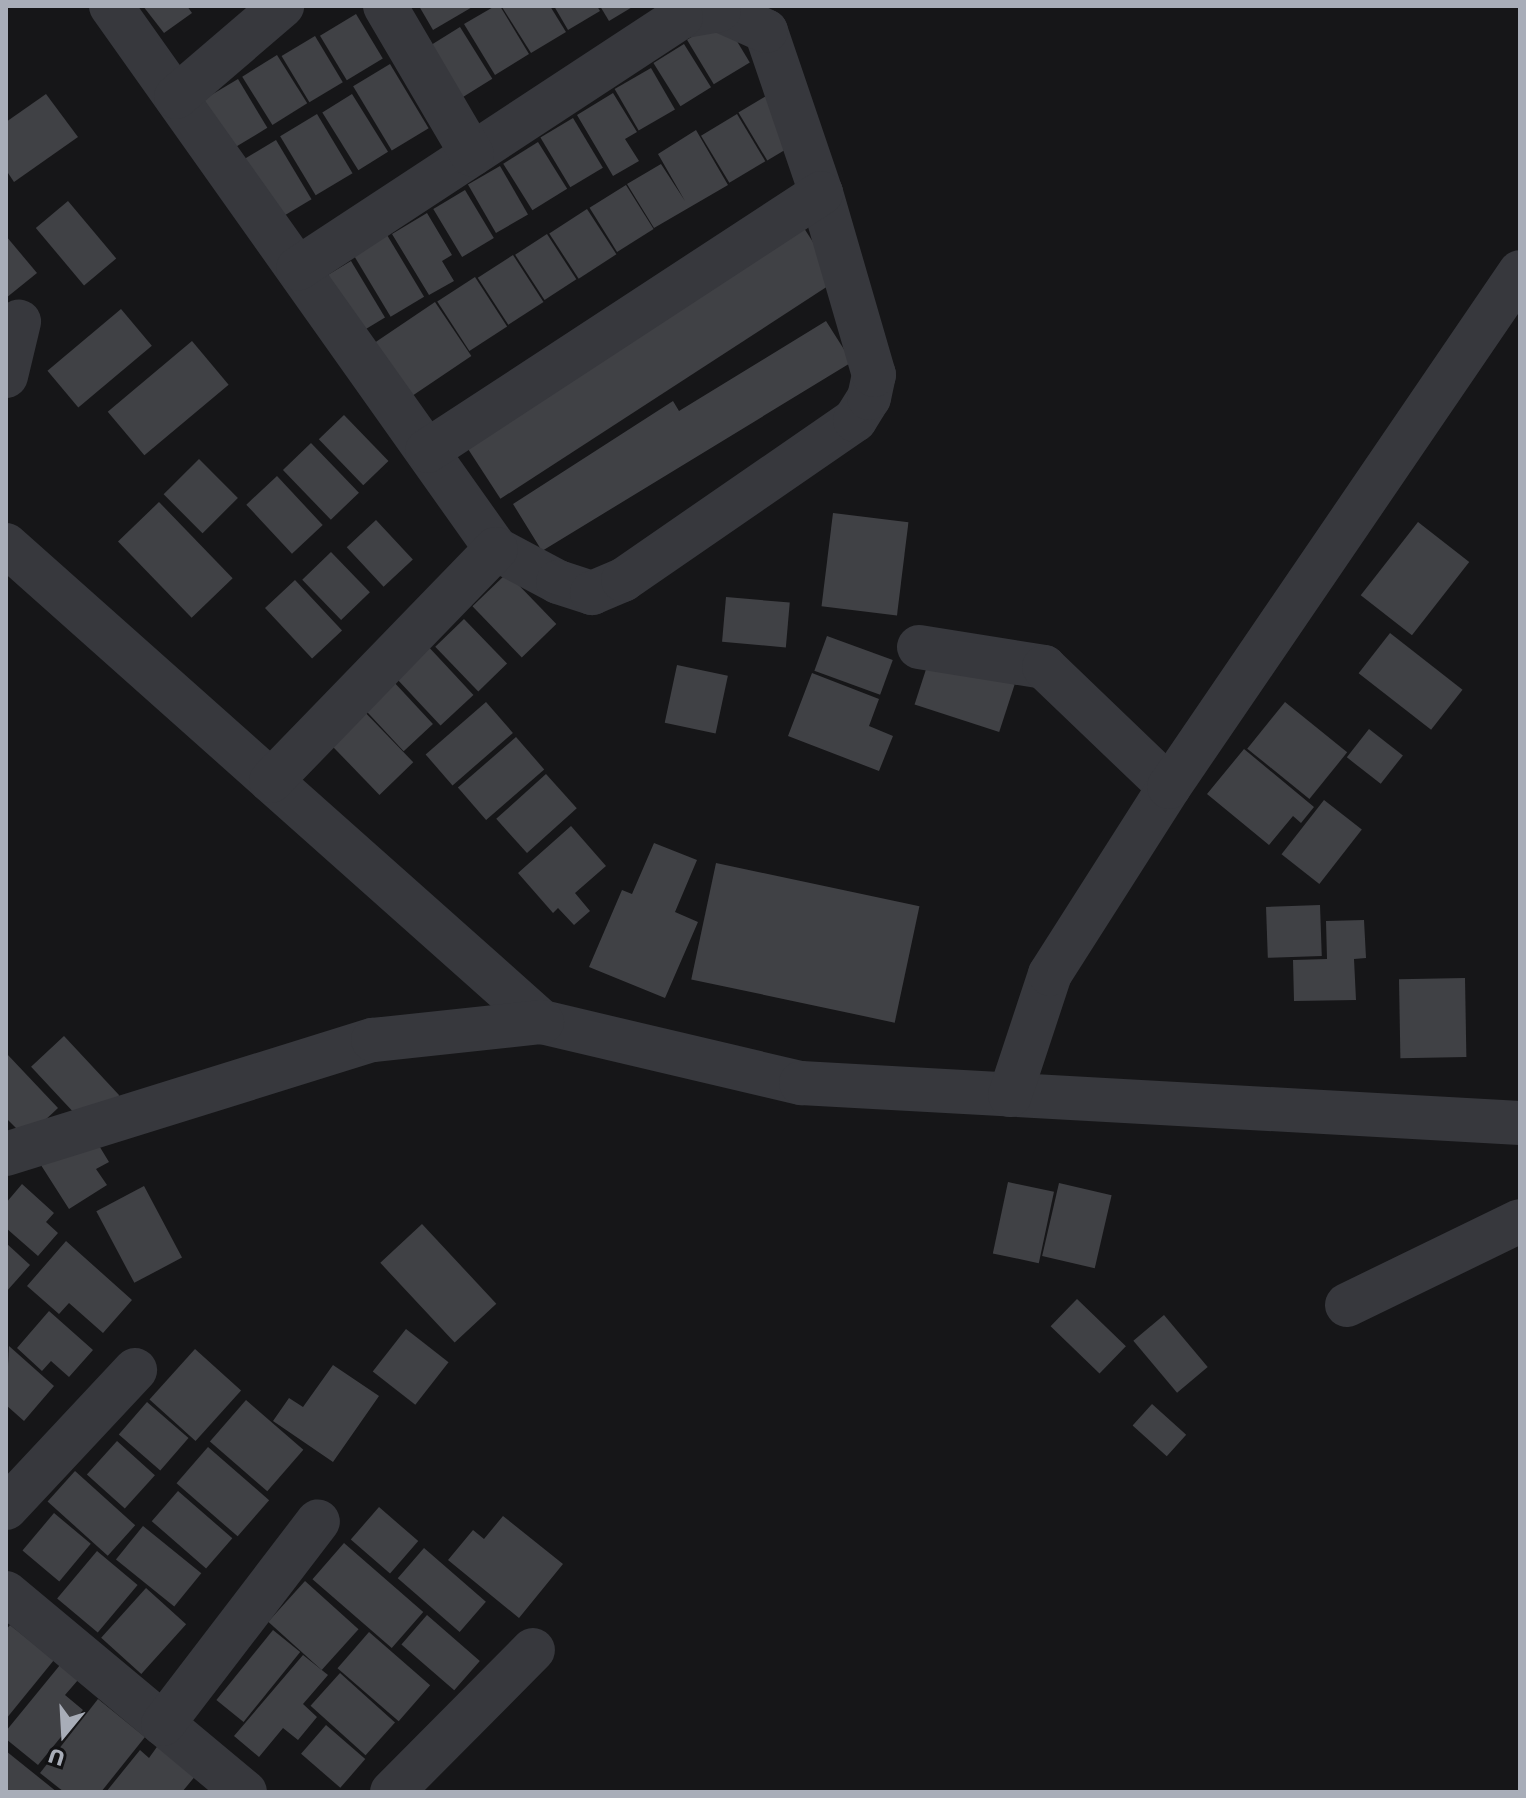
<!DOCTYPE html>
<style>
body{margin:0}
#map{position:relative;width:1526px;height:1798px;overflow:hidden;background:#161618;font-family:"Work Sans",sans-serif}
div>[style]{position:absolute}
.building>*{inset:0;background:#404145;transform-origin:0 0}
.minor>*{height:44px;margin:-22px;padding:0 22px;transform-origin:22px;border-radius:22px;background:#37383d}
span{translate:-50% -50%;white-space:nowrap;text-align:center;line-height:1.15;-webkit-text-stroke:8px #111113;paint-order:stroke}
.frame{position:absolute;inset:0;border:8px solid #a8adb8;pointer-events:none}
.north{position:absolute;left:24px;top:1694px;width:80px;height:80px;-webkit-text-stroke:6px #111113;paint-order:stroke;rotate:198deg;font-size:22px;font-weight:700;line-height:32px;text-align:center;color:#a8adb8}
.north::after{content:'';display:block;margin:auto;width:28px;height:36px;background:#a8adb8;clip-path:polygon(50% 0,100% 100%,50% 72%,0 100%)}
</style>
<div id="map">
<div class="building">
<i style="clip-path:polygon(143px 6px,187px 6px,192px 13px,164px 33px)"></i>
<i style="clip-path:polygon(419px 6px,474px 6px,433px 30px)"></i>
<i style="clip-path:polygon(495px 6px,500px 6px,529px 54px,495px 75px,464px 24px)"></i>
<i style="clip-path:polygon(550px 6px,566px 32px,531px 53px,502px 7px)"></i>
<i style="clip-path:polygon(554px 6px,597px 6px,600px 11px,568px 30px)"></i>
<i style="clip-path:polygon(600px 6px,634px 6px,609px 21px)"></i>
<i style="left:356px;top:14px;width:52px;height:42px;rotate:59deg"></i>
<i style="left:723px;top:18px;width:52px;height:42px;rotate:59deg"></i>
<i style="left:460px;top:27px;width:61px;height:36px;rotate:58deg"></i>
<i style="left:315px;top:36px;width:54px;height:39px;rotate:59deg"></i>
<i style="left:684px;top:44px;width:51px;height:36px;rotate:58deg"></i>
<i style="left:277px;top:55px;width:57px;height:41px;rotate:58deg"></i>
<i style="left:390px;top:64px;width:75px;height:43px;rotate:59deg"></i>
<i style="left:651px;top:68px;width:48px;height:42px;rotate:60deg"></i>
<i style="left:238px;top:79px;width:57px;height:40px;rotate:59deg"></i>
<i style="clip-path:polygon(613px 93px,637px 132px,625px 139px,639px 161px,613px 176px,577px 115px)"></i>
<i style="left:771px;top:93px;width:56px;height:38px;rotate:59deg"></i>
<i style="clip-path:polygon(46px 94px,78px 137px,14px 182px,6px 170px,6px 122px)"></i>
<i style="left:352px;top:94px;width:68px;height:35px;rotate:58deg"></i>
<i style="left:317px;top:114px;width:69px;height:43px;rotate:59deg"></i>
<i style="left:737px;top:114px;width:55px;height:42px;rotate:59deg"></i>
<i style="left:573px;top:118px;width:58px;height:38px;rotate:59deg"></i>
<i style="clip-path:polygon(696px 130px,728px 185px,654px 228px,627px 184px,661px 164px,685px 201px,658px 154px)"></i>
<i style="left:276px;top:140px;width:69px;height:36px;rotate:59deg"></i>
<i style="left:538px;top:142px;width:55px;height:41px;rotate:58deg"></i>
<i style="left:500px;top:166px;width:56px;height:37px;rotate:60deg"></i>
<i style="left:626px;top:185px;width:52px;height:43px;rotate:58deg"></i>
<i style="left:465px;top:190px;width:56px;height:37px;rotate:59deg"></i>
<i style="left:68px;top:201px;width:75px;height:42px;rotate:50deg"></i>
<i style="left:587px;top:209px;width:54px;height:45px;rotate:57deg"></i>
<i style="clip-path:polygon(427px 213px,452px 255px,442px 261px,454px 281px,429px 295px,392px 234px)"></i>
<i style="left:800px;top:222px;width:69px;height:402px;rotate:57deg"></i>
<i style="left:547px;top:234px;width:54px;height:38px;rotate:57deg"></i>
<i style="left:387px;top:235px;width:72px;height:39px;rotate:59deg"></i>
<i style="clip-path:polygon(6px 236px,37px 273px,6px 298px)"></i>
<i style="left:513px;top:255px;width:56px;height:42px;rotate:57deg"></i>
<i style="left:351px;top:261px;width:66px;height:31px;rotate:59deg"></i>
<i style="left:475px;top:277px;width:59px;height:45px;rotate:57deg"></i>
<i style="left:435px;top:302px;width:65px;height:76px;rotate:56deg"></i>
<i style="left:121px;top:309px;width:48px;height:96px;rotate:50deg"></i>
<i style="clip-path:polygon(826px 321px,852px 362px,542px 551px,513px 504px,673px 401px,679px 411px)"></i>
<i style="left:192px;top:341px;width:57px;height:110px;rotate:50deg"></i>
<i style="left:344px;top:415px;width:64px;height:35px;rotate:46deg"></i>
<i style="left:311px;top:443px;width:69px;height:39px;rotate:46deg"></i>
<i style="left:199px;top:459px;width:55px;height:50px;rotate:45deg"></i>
<i style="left:277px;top:476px;width:67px;height:42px;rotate:47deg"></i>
<i style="left:159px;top:502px;width:106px;height:57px;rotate:46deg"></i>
<i style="left:833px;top:513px;width:76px;height:94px;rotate:7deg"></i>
<i style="left:376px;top:520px;width:54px;height:40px;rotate:47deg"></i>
<i style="left:1418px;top:522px;width:65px;height:93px;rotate:38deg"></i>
<i style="left:331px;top:552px;width:56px;height:40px;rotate:46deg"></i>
<i style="left:507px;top:573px;width:71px;height:48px;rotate:46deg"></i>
<i style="left:295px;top:580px;width:69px;height:41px;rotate:47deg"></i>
<i style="left:726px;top:597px;width:64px;height:45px;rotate:5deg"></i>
<i style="left:464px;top:619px;width:62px;height:40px;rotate:46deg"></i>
<i style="left:1390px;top:633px;width:92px;height:51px;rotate:38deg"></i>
<i style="left:827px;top:636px;width:70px;height:37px;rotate:20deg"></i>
<i style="left:425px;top:643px;width:71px;height:45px;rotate:47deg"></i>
<i style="left:930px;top:657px;width:89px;height:50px;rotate:18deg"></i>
<i style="left:677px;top:665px;width:52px;height:59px;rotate:12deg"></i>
<i style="clip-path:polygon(812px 673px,879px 699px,869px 726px,893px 736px,879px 771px,788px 736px)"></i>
<i style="left:392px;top:680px;width:60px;height:40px;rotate:47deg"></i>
<i style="left:486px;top:702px;width:41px;height:80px;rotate:49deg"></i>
<i style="left:1285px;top:702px;width:80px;height:60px;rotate:39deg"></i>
<i style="left:357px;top:704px;width:81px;height:47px;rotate:46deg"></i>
<i style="left:1369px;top:729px;width:43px;height:36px;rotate:38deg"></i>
<i style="left:516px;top:737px;width:43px;height:77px;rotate:49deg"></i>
<i style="clip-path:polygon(1244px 749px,1314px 807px,1301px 823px,1293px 816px,1269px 845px,1207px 794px)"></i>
<i style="left:546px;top:774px;width:46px;height:67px;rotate:48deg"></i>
<i style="left:1324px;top:800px;width:48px;height:69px;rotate:38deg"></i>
<i style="clip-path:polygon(571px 826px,606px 866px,575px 893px,590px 911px,574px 925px,558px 908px,553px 913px,518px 873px)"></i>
<i style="clip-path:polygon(654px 843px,697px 860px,675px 912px,698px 922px,665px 998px,589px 967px,622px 890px,632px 894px)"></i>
<i style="left:716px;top:863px;width:208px;height:119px;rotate:12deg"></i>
<i style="left:1320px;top:905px;width:51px;height:54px;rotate:88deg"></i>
<i style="clip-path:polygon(1364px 920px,1366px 958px,1354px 959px,1356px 1000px,1294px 1001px,1293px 960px,1327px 959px,1326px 921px)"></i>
<i style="left:1465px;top:978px;width:79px;height:66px;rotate:89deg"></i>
<i style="left:64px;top:1036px;width:81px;height:45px;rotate:47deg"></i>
<i style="clip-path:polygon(7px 1054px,58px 1108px,26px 1138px,6px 1118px)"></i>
<i style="clip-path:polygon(95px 1139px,109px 1162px,96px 1169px,107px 1185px,69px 1209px,39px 1162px)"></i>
<i style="left:1008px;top:1182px;width:47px;height:73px;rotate:12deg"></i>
<i style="left:1059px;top:1183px;width:54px;height:75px;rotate:13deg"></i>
<i style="clip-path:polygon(22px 1184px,54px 1213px,46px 1222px,58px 1233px,38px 1256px,6px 1228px,6px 1203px)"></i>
<i style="left:144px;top:1186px;width:81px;height:54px;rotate:62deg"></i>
<i style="left:422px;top:1224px;width:109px;height:57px;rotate:47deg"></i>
<i style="clip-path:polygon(66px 1241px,132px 1300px,103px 1333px,69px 1303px,59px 1314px,27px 1286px)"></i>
<i style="clip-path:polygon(6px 1243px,30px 1265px,6px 1292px)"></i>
<i style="left:1077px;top:1299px;width:68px;height:38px;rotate:44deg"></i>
<i style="clip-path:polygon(49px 1311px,93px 1350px,69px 1377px,51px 1361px,42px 1371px,17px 1348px)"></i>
<i style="left:1164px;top:1315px;width:68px;height:40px;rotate:50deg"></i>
<i style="left:406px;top:1329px;width:54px;height:54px;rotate:38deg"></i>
<i style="clip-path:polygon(9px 1346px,54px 1386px,24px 1421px,6px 1405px)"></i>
<i style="left:195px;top:1349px;width:62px;height:68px;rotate:42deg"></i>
<i style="clip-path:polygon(333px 1365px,379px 1396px,333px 1462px,273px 1421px,289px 1398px,303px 1407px)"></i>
<i style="left:246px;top:1400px;width:76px;height:55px;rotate:41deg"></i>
<i style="left:147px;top:1402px;width:55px;height:43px;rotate:41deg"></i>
<i style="left:1152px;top:1404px;width:46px;height:29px;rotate:42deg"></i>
<i style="left:117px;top:1441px;width:51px;height:45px;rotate:42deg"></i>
<i style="left:208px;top:1447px;width:81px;height:48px;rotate:41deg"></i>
<i style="left:75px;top:1471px;width:81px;height:41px;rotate:42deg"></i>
<i style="left:178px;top:1491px;width:72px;height:40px;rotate:41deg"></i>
<i style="left:379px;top:1507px;width:52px;height:43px;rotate:41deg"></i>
<i style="left:54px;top:1513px;width:48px;height:49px;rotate:40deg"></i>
<i style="clip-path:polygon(503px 1516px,563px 1564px,519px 1618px,448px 1560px,473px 1530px,484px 1539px)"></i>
<i style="left:143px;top:1526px;width:75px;height:43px;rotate:39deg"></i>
<i style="left:344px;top:1543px;width:105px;height:48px;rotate:41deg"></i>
<i style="left:424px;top:1548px;width:82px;height:40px;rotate:41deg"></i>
<i style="left:97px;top:1551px;width:53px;height:62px;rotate:40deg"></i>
<i style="left:305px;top:1581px;width:72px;height:55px;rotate:42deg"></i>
<i style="left:146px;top:1588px;width:54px;height:67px;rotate:42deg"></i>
<i style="left:427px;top:1615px;width:70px;height:39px;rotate:41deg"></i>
<i style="clip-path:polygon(10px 1625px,54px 1660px,6px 1719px,6px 1630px)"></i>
<i style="left:273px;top:1630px;width:35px;height:90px;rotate:39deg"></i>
<i style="left:369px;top:1632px;width:81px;height:48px;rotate:41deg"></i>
<i style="clip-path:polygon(303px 1655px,328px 1675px,303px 1704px,317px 1717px,298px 1740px,283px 1728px,259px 1757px,234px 1736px)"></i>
<i style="clip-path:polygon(60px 1665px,78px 1680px,65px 1695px,83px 1710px,38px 1765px,6px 1739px,6px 1731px)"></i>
<i style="left:340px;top:1673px;width:74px;height:44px;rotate:42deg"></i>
<i style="clip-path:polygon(98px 1699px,145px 1737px,101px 1792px,64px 1792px,40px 1773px)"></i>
<i style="left:326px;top:1725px;width:52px;height:38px;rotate:41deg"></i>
<i style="clip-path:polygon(159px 1744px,197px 1774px,182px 1792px,106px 1792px,140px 1750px,149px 1758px)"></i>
<i style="clip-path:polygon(6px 1751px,57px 1792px,6px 1792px)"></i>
</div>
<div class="minor">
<i style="left:111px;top:6px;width:666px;rotate:54.66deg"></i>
<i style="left:496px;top:549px;width:70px;rotate:28deg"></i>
<i style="left:558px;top:582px;width:36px;rotate:18deg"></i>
<i style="left:592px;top:593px;width:34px;rotate:-23deg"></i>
<i style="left:623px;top:580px;width:282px;rotate:-34.6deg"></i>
<i style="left:855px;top:420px;width:26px;rotate:-58deg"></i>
<i style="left:869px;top:398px;width:24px;rotate:-78deg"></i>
<i style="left:874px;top:375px;width:190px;rotate:-106.2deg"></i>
<i style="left:821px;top:193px;width:171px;rotate:-108.8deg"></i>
<i style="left:766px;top:31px;width:51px;rotate:-155.9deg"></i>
<i style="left:719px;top:10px;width:39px;rotate:170deg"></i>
<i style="left:681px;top:17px;width:458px;rotate:146.7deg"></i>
<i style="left:385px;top:6px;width:172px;rotate:59.6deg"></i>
<i style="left:176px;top:97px;width:140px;rotate:-40.6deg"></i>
<i style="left:6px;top:376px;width:56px;rotate:-76.5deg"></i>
<i style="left:427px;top:451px;width:471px;rotate:-33.2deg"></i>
<i style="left:6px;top:545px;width:718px;rotate:41.67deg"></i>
<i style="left:542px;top:1022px;width:266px;rotate:13.3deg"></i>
<i style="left:801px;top:1083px;width:720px;rotate:3.18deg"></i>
<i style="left:919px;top:647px;width:127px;rotate:9.1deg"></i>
<i style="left:1044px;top:667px;width:173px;rotate:43.8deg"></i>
<i style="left:271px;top:781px;width:323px;rotate:-45.9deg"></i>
<i style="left:1010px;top:1095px;width:127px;rotate:-71.7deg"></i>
<i style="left:1050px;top:974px;width:222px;rotate:-57.5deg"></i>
<i style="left:1169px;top:787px;width:623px;rotate:-55.72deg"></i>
<i style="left:6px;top:1154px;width:384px;rotate:-17.3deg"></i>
<i style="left:373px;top:1040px;width:170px;rotate:-6.1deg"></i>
<i style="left:1347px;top:1305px;width:192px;rotate:-25.9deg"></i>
<i style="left:6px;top:1508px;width:189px;rotate:-46.9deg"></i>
<i style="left:6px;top:1593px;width:311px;rotate:39.8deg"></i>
<i style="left:163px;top:1724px;width:255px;rotate:-52.6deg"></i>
<i style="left:392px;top:1792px;width:200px;rotate:-45.2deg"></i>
</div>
<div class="frame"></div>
<div class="north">U</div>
</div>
